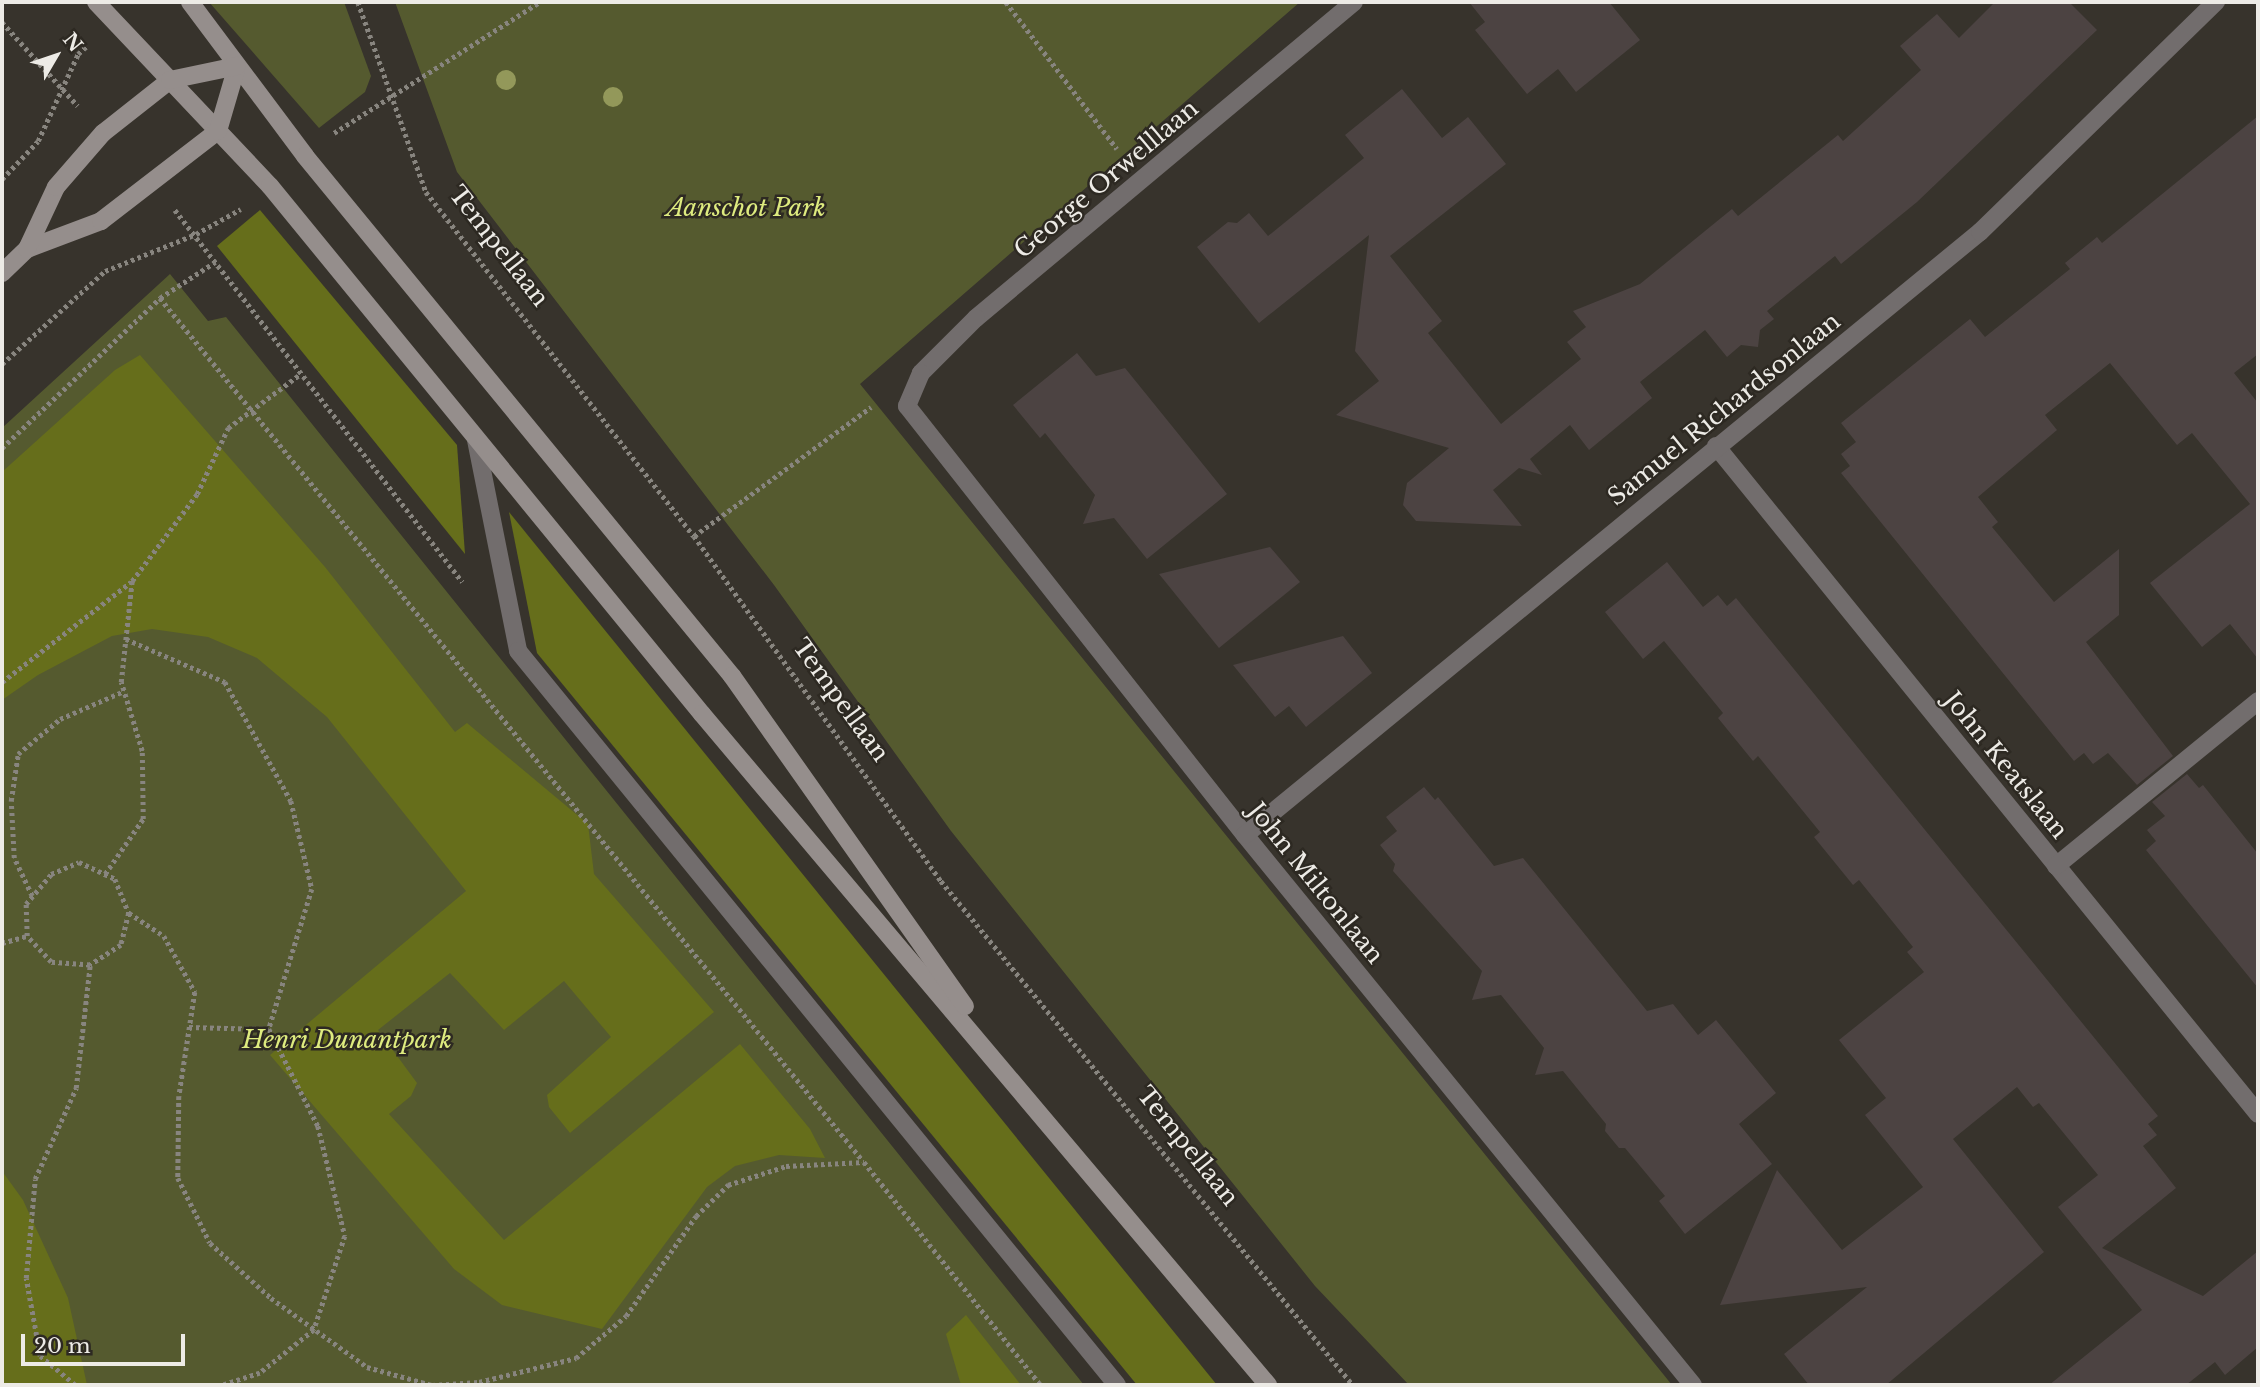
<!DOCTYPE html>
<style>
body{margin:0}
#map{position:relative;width:2260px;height:1387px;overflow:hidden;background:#37332c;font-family:"Libre Baskerville",serif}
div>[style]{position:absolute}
.green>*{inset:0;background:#555a2f}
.forest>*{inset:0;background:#666e1b}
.building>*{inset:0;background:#4c4342}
.path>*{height:4.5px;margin-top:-2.25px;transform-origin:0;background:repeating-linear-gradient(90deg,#88857f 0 3.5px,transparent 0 7px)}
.street>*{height:18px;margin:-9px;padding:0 9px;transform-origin:9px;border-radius:9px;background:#726d6d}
.secondary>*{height:18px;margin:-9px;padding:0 9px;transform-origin:9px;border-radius:9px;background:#958e8c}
.trees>*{width:20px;height:20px;margin:-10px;border-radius:50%;background:#93985a}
span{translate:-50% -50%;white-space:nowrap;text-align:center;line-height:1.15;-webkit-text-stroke:5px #2d2922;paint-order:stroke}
.street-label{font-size:24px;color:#edebe6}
.park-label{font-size:24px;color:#deeb7f;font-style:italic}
.frame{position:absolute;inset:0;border:4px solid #edebe6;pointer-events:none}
.north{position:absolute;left:21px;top:21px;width:70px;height:70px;-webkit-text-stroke:5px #2d2922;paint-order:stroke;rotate:51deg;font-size:19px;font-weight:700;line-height:28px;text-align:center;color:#edebe6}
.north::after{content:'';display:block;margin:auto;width:24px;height:32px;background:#edebe6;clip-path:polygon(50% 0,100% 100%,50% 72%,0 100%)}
.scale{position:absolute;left:21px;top:1334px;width:164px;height:32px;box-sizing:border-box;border:4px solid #edebe6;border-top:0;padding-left:9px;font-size:21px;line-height:24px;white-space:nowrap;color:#edebe6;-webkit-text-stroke:5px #2d2922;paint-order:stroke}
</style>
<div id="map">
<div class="green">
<i style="clip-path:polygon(209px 2px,344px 2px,371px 76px,365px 92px,319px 128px)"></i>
<i style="clip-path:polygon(395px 2px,1300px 2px,860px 384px,1672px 1385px,1409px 1385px,1315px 1286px,951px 831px,774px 585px,457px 172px)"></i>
<i style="clip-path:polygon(170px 274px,208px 321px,226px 317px,1084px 1385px,2px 1385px,2px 428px)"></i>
</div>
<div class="forest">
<i style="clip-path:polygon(260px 210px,457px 445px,465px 554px,217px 246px)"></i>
<i style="clip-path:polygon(140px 355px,325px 567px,455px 732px,467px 723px,588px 824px,594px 874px,714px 1012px,570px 1133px,549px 1107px,547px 1095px,611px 1037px,564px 981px,504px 1030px,450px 973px,378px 1030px,417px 1083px,411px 1096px,389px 1114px,504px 1240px,740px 1044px,810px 1129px,825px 1158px,779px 1155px,735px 1166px,707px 1187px,602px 1329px,502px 1305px,454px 1269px,270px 1055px,466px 891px,327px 717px,257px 658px,208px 637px,152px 629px,112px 636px,38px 675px,2px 700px,2px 472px,115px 370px)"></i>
<i style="clip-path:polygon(509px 512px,1217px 1385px,1137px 1385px,537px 653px)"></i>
<i style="clip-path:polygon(2px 1171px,23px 1200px,68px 1298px,87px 1385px,2px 1385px)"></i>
<i style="clip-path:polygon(966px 1315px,1021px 1385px,961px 1385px,946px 1334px)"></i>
</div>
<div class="building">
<i style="clip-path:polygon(1469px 2px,1609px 2px,1640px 40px,1576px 92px,1558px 69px,1527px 94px,1475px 30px,1485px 22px)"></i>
<i style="clip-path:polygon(1995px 2px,2069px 2px,2097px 30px,1917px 202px,1841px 264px,1835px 256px,1767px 311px,1774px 319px,1760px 330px,1758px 347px,1741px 345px,1727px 357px,1705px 330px,1640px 382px,1652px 398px,1589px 450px,1570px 425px,1530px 459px,1542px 475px,1519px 468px,1493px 490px,1522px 526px,1416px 521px,1403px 505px,1407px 483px,1449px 448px,1336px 415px,1379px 381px,1355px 351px,1369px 235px,1259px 323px,1197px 247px,1228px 222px,1237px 223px,1249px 213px,1268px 236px,1364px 158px,1345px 135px,1402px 89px,1442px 138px,1468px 117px,1506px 164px,1390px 256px,1442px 321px,1428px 333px,1501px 424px,1581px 359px,1567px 342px,1586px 327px,1573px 311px,1640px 284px,1732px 209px,1738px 216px,1838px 135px,1843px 141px,1921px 70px,1900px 46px,1937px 14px,1959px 38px)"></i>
<i style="clip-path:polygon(2258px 116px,2258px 354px,2234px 373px,2258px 403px,2258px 659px,2230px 624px,2202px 647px,2150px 583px,2250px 504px,2192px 433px,2177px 445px,2110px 363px,2045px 415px,2057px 430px,1978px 497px,1998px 522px,1992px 527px,2054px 602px,2119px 549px,2119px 615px,2086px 642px,2173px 756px,2137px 785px,2108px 753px,2093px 764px,2084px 753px,2074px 761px,1841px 473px,1850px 466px,1841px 454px,1856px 442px,1841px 423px,1970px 319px,1985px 337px,2070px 269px,2065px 263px,2097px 237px,2102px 243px)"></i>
<i style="clip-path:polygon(1077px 353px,1096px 376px,1125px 368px,1227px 494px,1147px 559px,1114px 518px,1083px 524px,1095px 495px,1045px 433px,1040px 438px,1013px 405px)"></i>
<i style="clip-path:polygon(1270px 547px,1300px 582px,1219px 648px,1159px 574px)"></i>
<i style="clip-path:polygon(1667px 562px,1703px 607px,1718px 595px,1727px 606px,1736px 598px,2158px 1116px,2148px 1124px,2157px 1135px,2143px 1146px,2176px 1188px,2102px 1248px,2203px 1296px,2258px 1251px,2258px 1347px,2225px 1375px,2215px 1362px,2186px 1385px,2049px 1385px,2142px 1310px,2058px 1207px,2098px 1175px,2039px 1103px,2033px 1107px,2017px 1087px,1953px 1139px,2044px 1252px,1886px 1385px,1809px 1385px,1784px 1354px,1867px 1287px,1720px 1305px,1777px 1170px,1842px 1250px,1923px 1187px,1865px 1115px,1886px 1098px,1839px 1040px,1924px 972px,1907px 952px,1913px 947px,1859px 880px,1853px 885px,1814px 837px,1820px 832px,1758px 756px,1753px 761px,1718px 718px,1723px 713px,1664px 641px,1643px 659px,1605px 612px)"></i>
<i style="clip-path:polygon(1343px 636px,1372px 673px,1306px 727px,1289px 706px,1275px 717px,1233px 665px)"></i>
<i style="clip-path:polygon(2187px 774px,2199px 788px,2203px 785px,2258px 854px,2258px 988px,2146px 850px,2156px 841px,2147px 830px,2165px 816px,2152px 802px)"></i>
<i style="clip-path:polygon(1424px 787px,1435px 800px,1438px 797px,1494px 866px,1523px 858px,1647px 1011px,1673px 1004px,1698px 1035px,1716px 1020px,1776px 1093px,1739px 1124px,1772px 1164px,1685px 1234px,1659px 1201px,1665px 1196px,1625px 1148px,1619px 1148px,1605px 1131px,1606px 1124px,1563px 1071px,1535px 1075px,1544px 1048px,1501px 995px,1472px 1000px,1482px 971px,1393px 871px,1395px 864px,1380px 845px,1397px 831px,1386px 817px)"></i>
</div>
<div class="path">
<i style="left:358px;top:2px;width:202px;rotate:70.3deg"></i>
<i style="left:426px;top:192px;width:436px;rotate:52.1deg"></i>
<i style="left:694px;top:536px;width:424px;rotate:54.4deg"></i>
<i style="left:941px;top:881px;width:651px;rotate:50.74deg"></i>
<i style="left:1006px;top:2px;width:184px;rotate:52.9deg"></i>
<i style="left:2px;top:22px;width:113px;rotate:47.9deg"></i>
<i style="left:334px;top:133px;width:244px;rotate:-32.5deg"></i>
<i style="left:2px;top:179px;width:52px;rotate:-46.5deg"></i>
<i style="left:38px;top:141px;width:96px;rotate:-65.3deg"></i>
<i style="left:78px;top:54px;width:12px;rotate:-42deg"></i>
<i style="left:175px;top:210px;width:470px;rotate:52.3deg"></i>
<i style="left:160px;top:298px;width:1113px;rotate:50.83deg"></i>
<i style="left:2px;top:364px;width:139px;rotate:-42.1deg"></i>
<i style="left:105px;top:271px;width:98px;rotate:-22.1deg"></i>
<i style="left:196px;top:234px;width:51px;rotate:-29.1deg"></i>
<i style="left:2px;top:448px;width:218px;rotate:-43.5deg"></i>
<i style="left:160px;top:298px;width:66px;rotate:-33.2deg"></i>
<i style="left:694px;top:536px;width:219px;rotate:-36.1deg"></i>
<i style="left:126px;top:639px;width:108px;rotate:23.5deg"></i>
<i style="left:225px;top:682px;width:136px;rotate:61deg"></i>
<i style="left:291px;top:801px;width:90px;rotate:76.6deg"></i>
<i style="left:312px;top:889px;width:146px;rotate:107.1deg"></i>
<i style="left:269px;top:1029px;width:109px;rotate:63.2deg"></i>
<i style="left:318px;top:1126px;width:113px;rotate:76.2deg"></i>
<i style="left:345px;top:1236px;width:99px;rotate:108.3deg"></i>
<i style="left:314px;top:1330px;width:69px;rotate:141.5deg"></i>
<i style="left:260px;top:1373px;width:40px;rotate:162deg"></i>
<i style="left:2px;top:682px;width:163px;rotate:-37.8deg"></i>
<i style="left:79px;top:862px;width:40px;rotate:25deg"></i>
<i style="left:115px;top:879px;width:37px;rotate:68deg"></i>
<i style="left:129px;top:913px;width:33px;rotate:104deg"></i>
<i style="left:121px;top:945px;width:37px;rotate:147deg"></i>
<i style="left:90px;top:965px;width:39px;rotate:-176deg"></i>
<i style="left:51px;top:962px;width:35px;rotate:-133deg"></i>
<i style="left:27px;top:936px;width:32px;rotate:-92deg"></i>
<i style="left:26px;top:904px;width:39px;rotate:-50deg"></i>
<i style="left:51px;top:874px;width:30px;rotate:-23deg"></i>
<i style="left:105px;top:874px;width:67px;rotate:-55.4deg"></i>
<i style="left:143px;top:819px;width:68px;rotate:-90.8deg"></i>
<i style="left:142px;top:751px;width:72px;rotate:-106.9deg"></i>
<i style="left:121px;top:682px;width:102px;rotate:-83.8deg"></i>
<i style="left:132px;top:581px;width:109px;rotate:-53.2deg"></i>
<i style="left:197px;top:494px;width:73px;rotate:-64.8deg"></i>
<i style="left:228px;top:428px;width:89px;rotate:-36.7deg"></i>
<i style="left:32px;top:896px;width:42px;rotate:-115.3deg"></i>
<i style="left:14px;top:858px;width:57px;rotate:-93deg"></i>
<i style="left:11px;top:801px;width:48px;rotate:-81.5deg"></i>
<i style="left:18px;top:754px;width:55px;rotate:-39.8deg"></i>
<i style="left:60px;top:719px;width:70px;rotate:-23.6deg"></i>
<i style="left:129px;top:913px;width:42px;rotate:33.3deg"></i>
<i style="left:164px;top:936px;width:64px;rotate:61deg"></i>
<i style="left:195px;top:992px;width:105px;rotate:98.7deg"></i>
<i style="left:179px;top:1096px;width:82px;rotate:90.7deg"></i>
<i style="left:178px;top:1178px;width:72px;rotate:63.8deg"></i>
<i style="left:210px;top:1243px;width:82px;rotate:42deg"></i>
<i style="left:271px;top:1298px;width:118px;rotate:35.7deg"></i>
<i style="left:367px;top:1367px;width:67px;rotate:15.5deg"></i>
<i style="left:432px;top:1385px;width:47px;rotate:-3.7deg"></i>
<i style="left:479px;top:1382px;width:100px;rotate:-13.9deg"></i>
<i style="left:576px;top:1358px;width:65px;rotate:-40deg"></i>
<i style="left:626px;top:1316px;width:122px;rotate:-55deg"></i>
<i style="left:696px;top:1216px;width:45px;rotate:-44.1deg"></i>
<i style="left:728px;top:1185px;width:61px;rotate:-18.1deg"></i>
<i style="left:786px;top:1166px;width:78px;rotate:-2.9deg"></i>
<i style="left:864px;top:1162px;width:285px;rotate:51.6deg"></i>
<i style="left:2px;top:943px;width:26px;rotate:-16deg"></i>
<i style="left:189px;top:1027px;width:80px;rotate:1.4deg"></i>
<i style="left:75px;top:1385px;width:45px;rotate:-140.4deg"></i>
<i style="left:40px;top:1356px;width:79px;rotate:-100.2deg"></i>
<i style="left:26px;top:1278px;width:99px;rotate:-84.8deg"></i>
<i style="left:35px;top:1179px;width:100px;rotate:-65.7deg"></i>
<i style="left:76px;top:1088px;width:124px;rotate:-83.5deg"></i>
</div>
<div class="street">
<i style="left:1354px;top:2px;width:493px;rotate:140.1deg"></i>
<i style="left:976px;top:318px;width:78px;rotate:135deg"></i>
<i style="left:921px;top:373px;width:36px;rotate:113deg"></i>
<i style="left:907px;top:406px;width:546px;rotate:51.77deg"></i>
<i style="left:1245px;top:835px;width:709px;rotate:50.84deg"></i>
<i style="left:476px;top:440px;width:215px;rotate:78.7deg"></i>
<i style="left:518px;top:651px;width:947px;rotate:50.78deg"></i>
<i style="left:1716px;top:446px;width:860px;rotate:50.94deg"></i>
<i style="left:1245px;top:835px;width:951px;rotate:-39.37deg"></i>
<i style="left:1980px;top:232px;width:330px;rotate:-44.3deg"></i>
<i style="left:2056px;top:866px;width:261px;rotate:-39.2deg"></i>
</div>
<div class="secondary">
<i style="left:96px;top:2px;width:253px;rotate:46.6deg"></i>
<i style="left:270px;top:186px;width:682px;rotate:50.71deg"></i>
<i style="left:702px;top:714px;width:878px;rotate:49.85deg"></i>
<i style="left:190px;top:2px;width:192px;rotate:53.2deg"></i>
<i style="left:305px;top:156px;width:673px;rotate:50.61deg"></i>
<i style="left:732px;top:676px;width:404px;rotate:54.8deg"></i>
<i style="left:27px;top:249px;width:79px;rotate:-20.7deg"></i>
<i style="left:101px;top:221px;width:148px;rotate:-37.6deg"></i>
<i style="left:218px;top:131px;width:68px;rotate:-73.7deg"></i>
<i style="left:2px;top:273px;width:35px;rotate:-44deg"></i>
<i style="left:27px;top:249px;width:68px;rotate:-64.9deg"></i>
<i style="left:56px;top:187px;width:72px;rotate:-49deg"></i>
<i style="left:103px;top:133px;width:85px;rotate:-38.3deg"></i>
<i style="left:170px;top:80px;width:68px;rotate:-11.8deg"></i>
</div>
<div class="trees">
<i style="left:506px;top:80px"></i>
<i style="left:613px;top:97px"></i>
</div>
<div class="street-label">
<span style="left:1106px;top:179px;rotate:-40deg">George Orwelllaan</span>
<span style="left:499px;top:246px;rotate:52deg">Tempellaan</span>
<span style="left:1724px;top:409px;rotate:-39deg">Samuel Richardsonlaan</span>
<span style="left:841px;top:700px;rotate:54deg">Tempellaan</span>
<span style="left:2006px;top:765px;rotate:51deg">John Keatslaan</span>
<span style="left:1316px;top:883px;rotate:51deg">John Miltonlaan</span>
<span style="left:1188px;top:1146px;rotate:51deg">Tempellaan</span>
</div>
<div class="park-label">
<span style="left:746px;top:208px">Aanschot Park</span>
<span style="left:347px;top:1040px">Henri Dunantpark</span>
</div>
<div class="frame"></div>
<div class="north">N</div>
<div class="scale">20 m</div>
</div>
